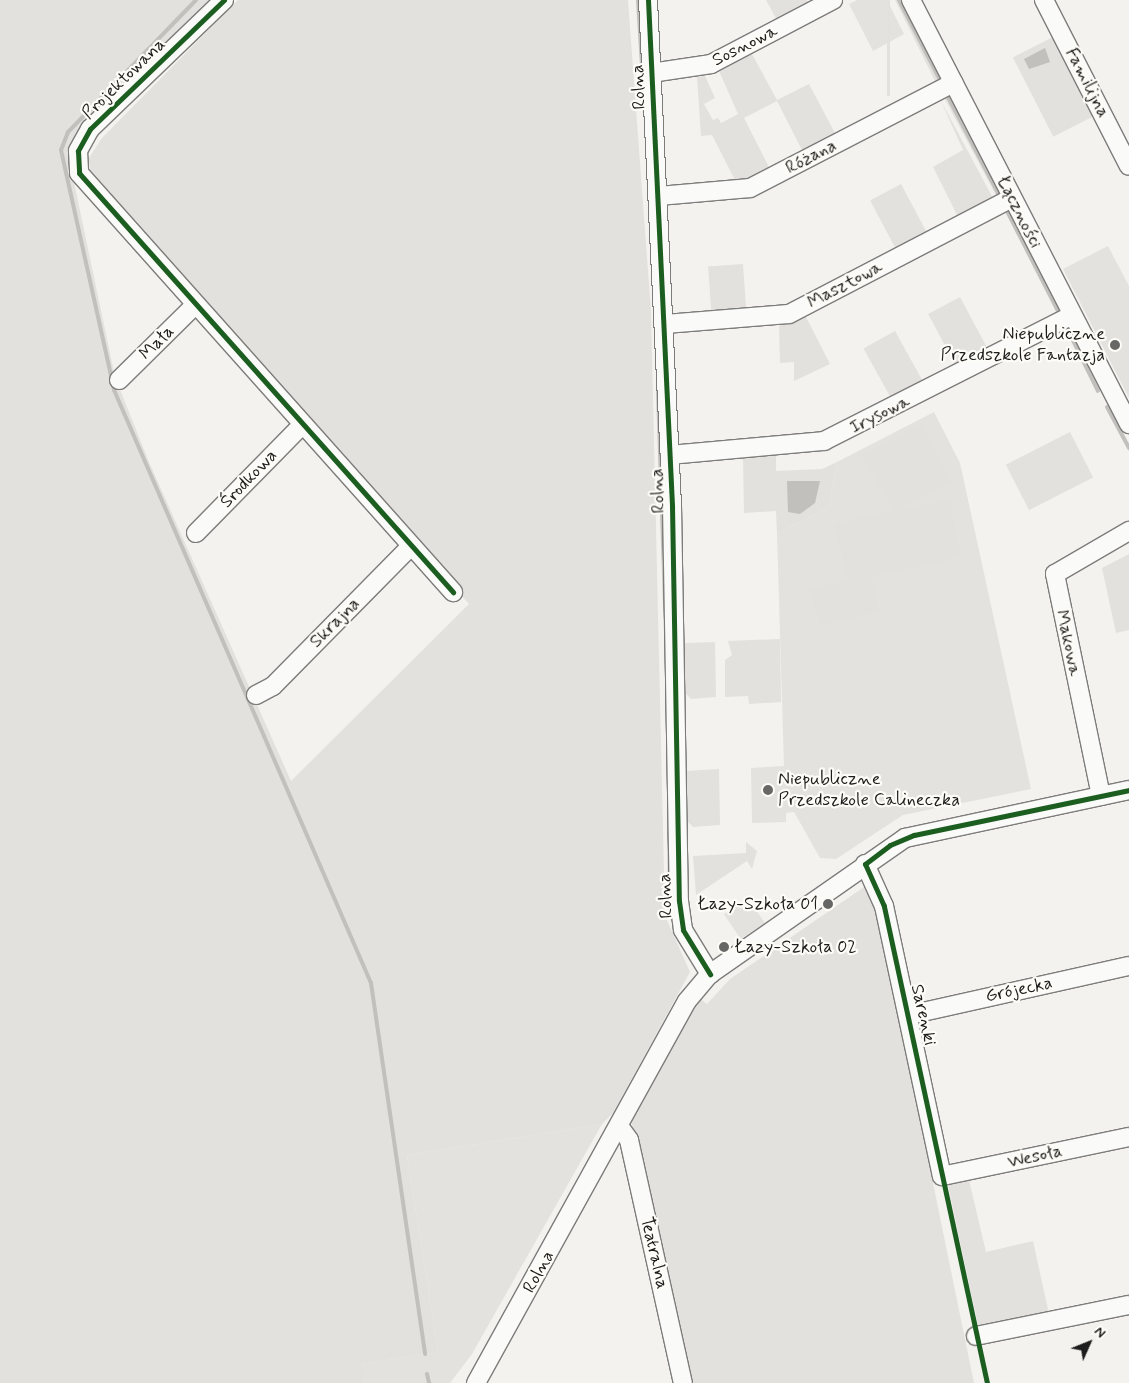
<!DOCTYPE html>
<meta charset="utf-8">
<style>
body{margin:0}
#map{position:relative;width:1129px;height:1383px;overflow:hidden;background:#f3f2ef;font-family:Mynerve,sans-serif}
div>[style]{position:absolute}
.built>*{inset:0;background:#e3e2de;transform-origin:0 0}
.green>*{inset:0;background:#e2e1dd;transform-origin:0 0}
.water>*{inset:0;background:#c1c0bc}
.stream>*{height:4px;margin:-2px;padding:0 2px;transform-origin:2px;border-radius:2px;background:#c1c0bc}
.roads{filter:drop-shadow(1px 0 #7d7c7b) drop-shadow(-1px 0 #7d7c7b) drop-shadow(0 1px #7d7c7b) drop-shadow(0 -1px #7d7c7b)}
.minor>*{height:18px;margin:-9px;padding:0 9px;transform-origin:9px;border-radius:9px;background:#fafaf8}
.cycleway>*{height:5px;margin:-2.5px;padding:0 2.5px;transform-origin:2.5px;border-radius:2.5px;background:#1b5e20}
.dots>*{width:14px;height:14px;translate:-50% -50%;box-sizing:border-box;border:2px solid #fdfcf7;border-radius:50%}
span{translate:-50% -50%;white-space:nowrap;text-align:center;line-height:1.15;-webkit-text-stroke:4.5px #fdfcf7;paint-order:stroke}
.street-label{font-size:18px;color:#1c1c1c}
.poi-label{font-size:18px;color:#1c1c1c}
.right{translate:-100% -50%;text-align:right}
.left{translate:0 -50%;text-align:left}
.north{position:absolute;left:1064px;top:1318px;width:50px;height:50px;-webkit-text-stroke:4px #fdfcf7;paint-order:stroke;rotate:46deg;font-size:14px;font-weight:700;line-height:20px;text-align:center;color:#1c1c1c}
.north::after{content:'';display:block;margin:auto;width:18px;height:22px;background:#1c1c1c;clip-path:polygon(50% 0,100% 100%,50% 72%,0 100%)}
</style>
<div id="map">
<div class="built">
<i style="clip-path:polygon(857px 0,887px 0,904px 34px,873px 51px,849px 4px)"></i>
<i style="clip-path:polygon(1108px 246px,1129px 286px,1129px 398px,1063px 269px)"></i>
<i style="clip-path:polygon(934px 412px,960px 463px,1031px 789px,903px 815px,836px 859px,820px 858px,794px 812px,786px 813px,786px 822px,752px 823px,751px 768px,784px 766px,777px 534px,829px 507px,837px 462px)"></i>
<i style="left:748px;top:898px;width:30px;height:29px;rotate:56deg"></i>
<i style="clip-path:polygon(602px 1124px,472px 1354px,450px 1383px,364px 1383px,361px 1364px,438px 1352px,407px 1155px)"></i>
</div>
<div class="green">
<i style="clip-path:polygon(0 0,216px 0,80px 132px,73px 142px,71px 168px,115px 377px,149px 462px,291px 781px,469px 604px,90px 178px,89px 158px,102px 138px,238px 0,628px 0,651px 312px,665px 916px,690px 972px,613px 1113px,602px 1124px,407px 1155px,438px 1352px,362px 1364px,364px 1383px,0 1383px)"></i>
<i style="clip-path:polygon(766px 0,807px 0,809px 5px,778px 22px)"></i>
<i style="left:887px;top:0;width:3px;height:96px"></i>
<i style="clip-path:polygon(895px 0,904px 0,945px 81px,938px 87px)"></i>
<i style="left:1053px;top:37px;width:89px;height:45px;rotate:63deg"></i>
<i style="clip-path:polygon(752px 54px,777px 100px,809px 84px,836px 135px,803px 152px,777px 101px,744px 118px,770px 169px,737px 184px,712px 135px,701px 136px,697px 77px,705px 76px,715px 98px,704px 104px,713px 120px,718px 118px,721px 123px,738px 114px,719px 71px)"></i>
<i style="left:950px;top:94px;width:115px;height:7px;rotate:62deg"></i>
<i style="clip-path:polygon(940px 99px,995px 202px,958px 217px,933px 167px,963px 150px)"></i>
<i style="left:901px;top:184px;width:55px;height:35px;rotate:62deg"></i>
<i style="left:743px;top:264px;width:47px;height:35px;rotate:86deg"></i>
<i style="left:960px;top:297px;width:57px;height:36px;rotate:62deg"></i>
<i style="clip-path:polygon(805px 315px,830px 364px,794px 381px,794px 362px,780px 363px,779px 326px)"></i>
<i style="left:895px;top:331px;width:56px;height:36px;rotate:61deg"></i>
<i style="clip-path:polygon(920px 424px,950px 482px,894px 511px,949px 500px,961px 557px,872px 576px,879px 612px,819px 625px,811px 589px,847px 581px,835px 524px,893px 511px,862px 454px)"></i>
<i style="left:1070px;top:432px;width:51px;height:72px;rotate:63deg"></i>
<i style="clip-path:polygon(776px 455px,776px 471px,822px 469px,837px 462px,829px 507px,777px 534px,776px 511px,744px 513px,743px 457px)"></i>
<i style="clip-path:polygon(1129px 554px,1129px 630px,1116px 633px,1102px 568px)"></i>
<i style="clip-path:polygon(780px 639px,781px 702px,749px 704px,748px 696px,725px 697px,725px 660px,732px 655px,728px 641px)"></i>
<i style="clip-path:polygon(715px 642px,716px 697px,691px 699px,685px 693px,684px 643px)"></i>
<i style="clip-path:polygon(719px 769px,720px 825px,693px 827px,688px 822px,686px 771px)"></i>
<i style="clip-path:polygon(746px 842px,757px 851px,752px 869px,747px 861px,696px 895px,693px 856px,746px 853px)"></i>
<i style="clip-path:polygon(867px 885px,873px 890px,974px 1383px,687px 1383px,630px 1115px,698px 997px,707px 1004px,730px 979px)"></i>
<i style="clip-path:polygon(969px 1180px,986px 1252px,1033px 1241px,1049px 1314px,979px 1330px,948px 1185px)"></i>
</div>
<div class="water">
<i style="clip-path:polygon(1045px 48px,1050px 62px,1029px 69px,1024px 59px)"></i>
<i style="clip-path:polygon(787px 481px,820px 481px,815px 503px,800px 514px,788px 512px)"></i>
</div>
<div class="stream">
<i style="left:196px;top:0;width:184px;rotate:134.1deg"></i>
<i style="left:68px;top:132px;width:19px;rotate:111deg"></i>
<i style="left:61px;top:150px;width:246px;rotate:77.5deg"></i>
<i style="left:114px;top:390px;width:646px;rotate:66.57deg"></i>
<i style="left:371px;top:983px;width:375px;rotate:81.7deg"></i>
<i style="left:638px;top:0;width:113px;rotate:86.5deg"></i>
<i style="left:899px;top:0;width:92px;rotate:62.9deg"></i>
<i style="left:947px;top:95px;width:115px;rotate:62.5deg"></i>
<i style="left:1006px;top:209px;width:119px;rotate:63deg"></i>
<i style="left:1067px;top:328px;width:70px;rotate:63.8deg"></i>
<i style="left:658px;top:392px;width:243px;rotate:88.1deg"></i>
<i style="left:1107px;top:407px;width:47px;rotate:61.8deg"></i>
<i style="left:669px;top:832px;width:55px;rotate:89deg"></i>
<i style="left:670px;top:899px;width:17px;rotate:87deg"></i>
<i style="left:427px;top:1374px;width:9px;rotate:77deg"></i>
</div>
<div class="roads">
<div class="minor">
<i style="left:224px;top:0;width:186px;rotate:136.1deg"></i>
<i style="left:90px;top:129px;width:25px;rotate:119deg"></i>
<i style="left:78px;top:151px;width:22px;rotate:87deg"></i>
<i style="left:79px;top:173px;width:562px;rotate:48.25deg"></i>
<i style="left:648px;top:0;width:507px;rotate:87.28deg"></i>
<i style="left:672px;top:506px;width:395px;rotate:89deg"></i>
<i style="left:679px;top:901px;width:29px;rotate:82deg"></i>
<i style="left:683px;top:930px;width:52px;rotate:58.5deg"></i>
<i style="left:911px;top:0;width:477px;rotate:62.8deg"></i>
<i style="left:1044px;top:0;width:186px;rotate:62.9deg"></i>
<i style="left:651px;top:73px;width:61px;rotate:-8.5deg"></i>
<i style="left:711px;top:64px;width:138px;rotate:-27.7deg"></i>
<i style="left:659px;top:196px;width:91px;rotate:-5deg"></i>
<i style="left:750px;top:188px;width:229px;rotate:-27.3deg"></i>
<i style="left:665px;top:324px;width:124px;rotate:-4.6deg"></i>
<i style="left:789px;top:314px;width:251px;rotate:-27.5deg"></i>
<i style="left:119px;top:380px;width:107px;rotate:-44.6deg"></i>
<i style="left:670px;top:455px;width:155px;rotate:-5.2deg"></i>
<i style="left:824px;top:441px;width:278px;rotate:-26.9deg"></i>
<i style="left:196px;top:533px;width:151px;rotate:-45.5deg"></i>
<i style="left:256px;top:695px;width:19px;rotate:-28deg"></i>
<i style="left:273px;top:686px;width:197px;rotate:-45.4deg"></i>
<i style="left:1101px;top:796px;width:227px;rotate:-101.7deg"></i>
<i style="left:1055px;top:574px;width:86px;rotate:-30.2deg"></i>
<i style="left:865px;top:864px;width:46px;rotate:65.7deg"></i>
<i style="left:884px;top:906px;width:276px;rotate:77.9deg"></i>
<i style="left:942px;top:1176px;width:191px;rotate:-11.8deg"></i>
<i style="left:909px;top:1015px;width:225px;rotate:-12.6deg"></i>
<i style="left:619px;top:1126px;width:17px;rotate:54deg"></i>
<i style="left:629px;top:1140px;width:249px;rotate:77.5deg"></i>
<i style="left:976px;top:1336px;width:156px;rotate:-11.5deg"></i>
<i style="left:476px;top:1383px;width:436px;rotate:-61.1deg"></i>
<i style="left:687px;top:1001px;width:35px;rotate:-50deg"></i>
<i style="left:710px;top:974px;width:238px;rotate:-34.9deg"></i>
<i style="left:905px;top:838px;width:229px;rotate:-12.1deg"></i>
</div>
</div>
<div class="cycleway">
<i style="left:224px;top:0;width:186px;rotate:136.1deg"></i>
<i style="left:90px;top:129px;width:25px;rotate:119deg"></i>
<i style="left:78px;top:151px;width:22px;rotate:87deg"></i>
<i style="left:79px;top:173px;width:562px;rotate:48.25deg"></i>
<i style="left:648px;top:0;width:507px;rotate:87.28deg"></i>
<i style="left:672px;top:506px;width:395px;rotate:89deg"></i>
<i style="left:679px;top:901px;width:29px;rotate:82deg"></i>
<i style="left:683px;top:930px;width:52px;rotate:58.5deg"></i>
<i style="left:987px;top:1383px;width:488px;rotate:-102.2deg"></i>
<i style="left:884px;top:906px;width:46px;rotate:-114.3deg"></i>
<i style="left:865px;top:864px;width:31px;rotate:-37deg"></i>
<i style="left:890px;top:845px;width:26px;rotate:-23deg"></i>
<i style="left:914px;top:835px;width:220px;rotate:-11.8deg"></i>
</div>
<div class="dots">
<i style="left:1115px;top:345px;background:#676766"></i>
<i style="left:768px;top:790px;background:#676766"></i>
<i style="left:828px;top:904px;background:#676766"></i>
<i style="left:724px;top:947px;background:#676766"></i>
</div>
<div class="street-label">
<span style="left:745px;top:46px;rotate:-27deg">Sosnowa</span>
<span style="left:124px;top:79px;rotate:-44deg">Projektowana</span>
<span style="left:1087px;top:83px;rotate:63deg">Familijna</span>
<span style="left:639px;top:87px;rotate:-93deg">Rolna</span>
<span style="left:811px;top:157px;rotate:-27deg">Różana</span>
<span style="left:1019px;top:212px;rotate:63deg">Łączności</span>
<span style="left:845px;top:285px;rotate:-28deg">Masztowa</span>
<span style="left:157px;top:343px;rotate:-45deg">Mała</span>
<span style="left:880px;top:415px;rotate:-27deg">Irysowa</span>
<span style="left:249px;top:479px;rotate:-46deg">Środkowa</span>
<span style="left:658px;top:491px;rotate:-92deg">Rolna</span>
<span style="left:335px;top:623px;rotate:-45deg">Skrajna</span>
<span style="left:1068px;top:643px;rotate:78deg">Makowa</span>
<span style="left:666px;top:896px;rotate:-93deg">Rolna</span>
<span style="left:1019px;top:990px;rotate:-12deg">Grójecka</span>
<span style="left:923px;top:1015px;rotate:77deg">Sarenki</span>
<span style="left:1035px;top:1157px;rotate:-12deg">Wesoła</span>
<span style="left:654px;top:1253px;rotate:77deg">Teatralna</span>
<span style="left:539px;top:1272px;rotate:-61deg">Rolna</span>
</div>
<div class="poi-label">
<span class="right" style="left:1105px;top:345px">Niepubliczne<br>Przedszkole Fantazja</span>
<span class="left" style="left:778px;top:790px">Niepubliczne<br>Przedszkole Calineczka</span>
<span class="right" style="left:818px;top:904px">Łazy-Szkoła 01</span>
<span class="left" style="left:734px;top:947px">Łazy-Szkoła 02</span>
</div>
<div class="north">N</div>
</div>
